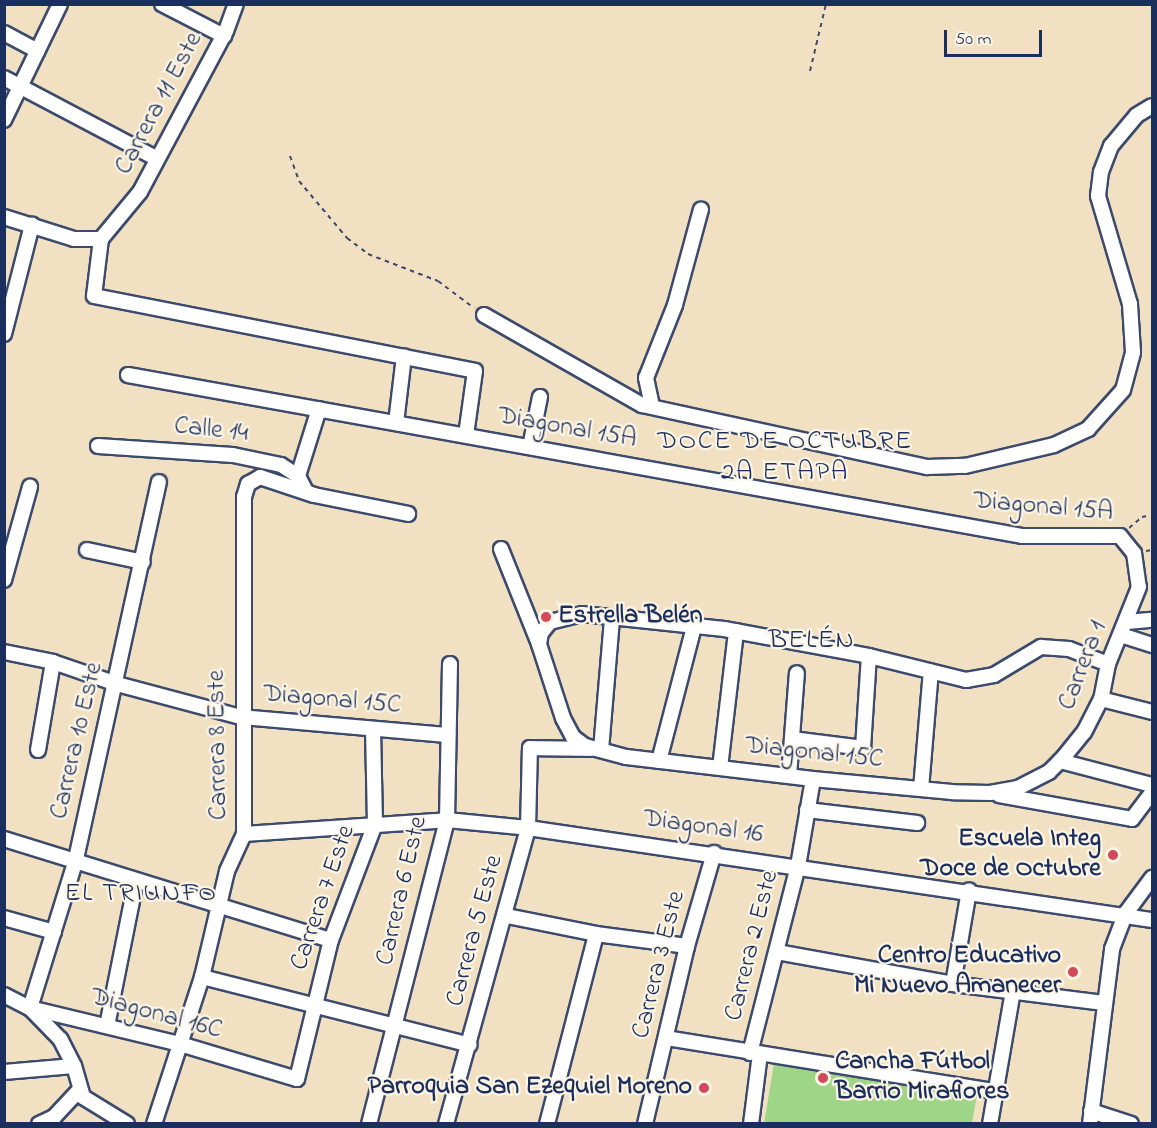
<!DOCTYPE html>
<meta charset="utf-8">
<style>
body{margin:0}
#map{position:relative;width:1157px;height:1128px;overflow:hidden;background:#f1e1c2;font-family:"Indie Flower",sans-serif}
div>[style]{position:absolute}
.green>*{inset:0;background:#9ed587}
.path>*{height:2px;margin-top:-1px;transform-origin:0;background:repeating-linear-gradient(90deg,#3b4a6d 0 4.5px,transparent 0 9px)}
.roads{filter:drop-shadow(2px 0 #3b4a6d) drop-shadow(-2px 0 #3b4a6d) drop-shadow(0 2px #3b4a6d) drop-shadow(0 -2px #3b4a6d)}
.minor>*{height:14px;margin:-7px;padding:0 7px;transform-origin:7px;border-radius:7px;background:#fff}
.dots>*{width:16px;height:16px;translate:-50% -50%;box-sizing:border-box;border:3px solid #fcf5e5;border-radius:50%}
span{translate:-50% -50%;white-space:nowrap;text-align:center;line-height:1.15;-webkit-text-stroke:4.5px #fcf5e5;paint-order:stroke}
.street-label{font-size:26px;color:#1b2f5e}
.poi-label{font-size:26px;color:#1b2f5e;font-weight:700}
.left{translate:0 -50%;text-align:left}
.right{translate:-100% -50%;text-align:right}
.neighbourhood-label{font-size:27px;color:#1b2f5e;letter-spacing:1.5px}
.frame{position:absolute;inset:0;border:6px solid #1b2f5e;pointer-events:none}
.scale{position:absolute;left:944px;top:30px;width:98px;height:27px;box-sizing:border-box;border:3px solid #1b2f5e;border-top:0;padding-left:8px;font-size:18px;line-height:21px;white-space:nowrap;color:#1b2f5e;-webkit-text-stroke:4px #fcf5e5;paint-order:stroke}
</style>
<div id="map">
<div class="green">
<i style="clip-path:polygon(774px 1063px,977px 1094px,972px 1123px,764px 1124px)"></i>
</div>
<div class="path">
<i style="left:810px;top:71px;width:69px;rotate:-76.6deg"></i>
<i style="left:290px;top:156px;width:27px;rotate:70deg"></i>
<i style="left:299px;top:181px;width:75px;rotate:49.9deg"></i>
<i style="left:347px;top:238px;width:26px;rotate:37deg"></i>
<i style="left:368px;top:254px;width:75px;rotate:21.1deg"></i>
<i style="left:438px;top:281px;width:45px;rotate:36.9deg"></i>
<i style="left:1129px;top:528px;width:17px;rotate:-40deg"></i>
<i style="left:1142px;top:517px;width:10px;rotate:-11deg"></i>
<i style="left:1146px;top:551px;width:6px;rotate:-9deg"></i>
</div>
<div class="roads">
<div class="minor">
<i style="left:162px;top:4px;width:70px;rotate:27.3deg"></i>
<i style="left:4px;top:33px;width:38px;rotate:28deg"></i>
<i style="left:4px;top:78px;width:172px;rotate:27.8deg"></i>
<i style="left:4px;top:120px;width:129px;rotate:-64.2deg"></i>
<i style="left:4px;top:217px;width:73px;rotate:17.4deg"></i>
<i style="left:74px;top:239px;width:27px"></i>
<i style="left:101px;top:239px;width:61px;rotate:-50.3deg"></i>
<i style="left:140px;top:192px;width:183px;rotate:-61.9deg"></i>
<i style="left:226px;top:31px;width:29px;rotate:-70deg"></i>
<i style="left:101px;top:239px;width:57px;rotate:97deg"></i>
<i style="left:94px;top:296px;width:388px;rotate:11.1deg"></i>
<i style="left:475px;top:371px;width:65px;rotate:98deg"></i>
<i style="left:484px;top:315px;width:182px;rotate:29.7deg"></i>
<i style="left:642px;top:405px;width:292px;rotate:12.3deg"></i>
<i style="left:927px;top:467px;width:38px;rotate:-2deg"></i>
<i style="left:965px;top:466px;width:91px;rotate:-13.3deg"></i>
<i style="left:1054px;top:445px;width:38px;rotate:-25deg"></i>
<i style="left:1088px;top:429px;width:52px;rotate:-48.1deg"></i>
<i style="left:1123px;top:390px;width:39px;rotate:-75deg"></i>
<i style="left:1133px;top:352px;width:48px;rotate:-93.6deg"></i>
<i style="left:1130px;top:304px;width:113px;rotate:-106.5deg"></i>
<i style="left:1098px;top:196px;width:24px;rotate:-83deg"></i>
<i style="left:1101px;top:172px;width:28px;rotate:-69deg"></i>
<i style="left:1111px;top:146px;width:40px;rotate:-50deg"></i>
<i style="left:1137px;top:115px;width:17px;rotate:-31deg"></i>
<i style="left:4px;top:334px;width:113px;rotate:-75.6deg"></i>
<i style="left:128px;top:375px;width:908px;rotate:10.21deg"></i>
<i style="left:1022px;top:536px;width:98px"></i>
<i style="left:1120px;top:536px;width:22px;rotate:51deg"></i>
<i style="left:1134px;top:553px;width:34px;rotate:82deg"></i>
<i style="left:1139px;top:587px;width:83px;rotate:111.9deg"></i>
<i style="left:1108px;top:664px;width:36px;rotate:101deg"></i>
<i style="left:1101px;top:699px;width:37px;rotate:117deg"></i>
<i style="left:1084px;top:732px;width:33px;rotate:129deg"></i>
<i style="left:1063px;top:758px;width:20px;rotate:135deg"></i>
<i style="left:1049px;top:772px;width:35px;rotate:153deg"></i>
<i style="left:1018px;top:788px;width:27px;rotate:170deg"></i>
<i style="left:991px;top:793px;width:39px;rotate:-179deg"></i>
<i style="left:952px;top:792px;width:140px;rotate:-174.7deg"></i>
<i style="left:813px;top:779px;width:188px;rotate:-173.3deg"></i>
<i style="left:626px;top:757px;width:42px;rotate:-165deg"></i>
<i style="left:585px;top:746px;width:15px;rotate:-143deg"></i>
<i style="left:573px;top:737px;width:21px;rotate:-118deg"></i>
<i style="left:563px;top:718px;width:78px;rotate:-108deg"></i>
<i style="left:539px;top:644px;width:11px;rotate:-80deg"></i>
<i style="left:541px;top:633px;width:14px;rotate:-51deg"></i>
<i style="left:550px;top:622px;width:33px;rotate:-14deg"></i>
<i style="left:582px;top:614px;width:143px;rotate:6deg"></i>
<i style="left:724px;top:629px;width:147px;rotate:10.5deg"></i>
<i style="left:869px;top:656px;width:100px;rotate:13.9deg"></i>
<i style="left:966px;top:680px;width:28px;rotate:-10deg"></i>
<i style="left:994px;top:675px;width:55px;rotate:-30.8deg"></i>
<i style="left:1041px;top:647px;width:28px;rotate:4deg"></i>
<i style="left:1069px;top:649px;width:42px;rotate:21deg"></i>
<i style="left:652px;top:406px;width:29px;rotate:-102deg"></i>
<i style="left:646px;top:378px;width:79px;rotate:-68.3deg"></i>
<i style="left:675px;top:305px;width:99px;rotate:-74.8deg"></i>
<i style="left:396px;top:423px;width:67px;rotate:-83.2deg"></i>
<i style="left:98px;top:446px;width:135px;rotate:3.8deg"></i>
<i style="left:233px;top:455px;width:49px;rotate:11.8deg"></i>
<i style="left:281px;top:465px;width:20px;rotate:33deg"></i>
<i style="left:298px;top:476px;width:18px;rotate:63deg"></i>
<i style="left:530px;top:447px;width:51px;rotate:-78.7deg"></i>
<i style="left:298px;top:476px;width:70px;rotate:-72.6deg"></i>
<i style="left:501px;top:549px;width:102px;rotate:68.2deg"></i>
<i style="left:87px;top:550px;width:57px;rotate:12.1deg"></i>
<i style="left:4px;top:580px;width:97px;rotate:-74.4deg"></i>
<i style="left:1127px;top:622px;width:25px;rotate:-5deg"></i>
<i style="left:1121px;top:635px;width:33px;rotate:18deg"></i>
<i style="left:4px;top:652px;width:50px;rotate:11.5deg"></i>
<i style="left:53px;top:662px;width:68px;rotate:19deg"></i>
<i style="left:117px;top:684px;width:128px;rotate:14.9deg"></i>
<i style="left:241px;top:717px;width:208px;rotate:5deg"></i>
<i style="left:1101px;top:699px;width:53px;rotate:14.3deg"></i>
<i style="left:792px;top:739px;width:72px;rotate:7.2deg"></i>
<i style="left:863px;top:748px;width:92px;rotate:-86.3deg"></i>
<i style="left:38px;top:750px;width:89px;rotate:-80.3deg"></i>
<i style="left:601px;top:750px;width:132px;rotate:-85.2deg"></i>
<i style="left:659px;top:761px;width:138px;rotate:-75.4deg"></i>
<i style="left:1060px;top:761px;width:95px;rotate:14.6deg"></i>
<i style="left:720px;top:768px;width:138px;rotate:-83.3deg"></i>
<i style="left:789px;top:776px;width:103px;rotate:-85.6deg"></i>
<i style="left:921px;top:789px;width:118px;rotate:-85.2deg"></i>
<i style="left:999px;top:795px;width:135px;rotate:10.2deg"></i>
<i style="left:1132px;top:819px;width:34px;rotate:-53deg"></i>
<i style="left:807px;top:810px;width:111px;rotate:6.7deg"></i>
<i style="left:244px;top:834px;width:203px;rotate:-3.9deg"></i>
<i style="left:447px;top:820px;width:81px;rotate:5.6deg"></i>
<i style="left:528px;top:828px;width:631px;rotate:8.39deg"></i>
<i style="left:4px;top:839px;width:342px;rotate:17.2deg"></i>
<i style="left:507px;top:916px;width:91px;rotate:11.4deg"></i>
<i style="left:596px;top:934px;width:92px;rotate:7.5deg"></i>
<i style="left:4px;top:918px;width:52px;rotate:15.6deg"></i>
<i style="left:777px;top:952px;width:179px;rotate:10.3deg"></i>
<i style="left:953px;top:984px;width:152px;rotate:7.2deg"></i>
<i style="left:202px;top:977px;width:276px;rotate:14.2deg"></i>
<i style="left:953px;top:984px;width:95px;rotate:-80.3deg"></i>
<i style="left:4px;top:995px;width:29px;rotate:27deg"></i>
<i style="left:30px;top:1008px;width:154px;rotate:13.5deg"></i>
<i style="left:180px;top:1044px;width:122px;rotate:16.7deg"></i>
<i style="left:297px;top:1079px;width:143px;rotate:-76.3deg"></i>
<i style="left:331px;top:940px;width:124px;rotate:-69.2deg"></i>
<i style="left:375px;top:824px;width:94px;rotate:-91.2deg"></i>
<i style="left:107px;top:1026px;width:148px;rotate:-78.7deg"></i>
<i style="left:666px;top:1038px;width:332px;rotate:9.2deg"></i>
<i style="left:750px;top:1053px;width:193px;rotate:-75.6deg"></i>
<i style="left:798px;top:866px;width:88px;rotate:-80.2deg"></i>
<i style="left:4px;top:1072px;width:70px;rotate:-4.9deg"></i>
<i style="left:1091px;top:1111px;width:42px;rotate:18deg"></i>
<i style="left:39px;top:1124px;width:17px;rotate:-25deg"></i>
<i style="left:54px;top:1117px;width:37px;rotate:-47deg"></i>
<i style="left:127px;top:1124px;width:52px;rotate:-148.5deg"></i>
<i style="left:83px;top:1097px;width:32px;rotate:-106deg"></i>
<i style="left:74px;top:1066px;width:30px;rotate:-117deg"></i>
<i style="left:60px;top:1039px;width:43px;rotate:-134.1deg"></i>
<i style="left:30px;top:1008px;width:156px;rotate:-72.8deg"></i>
<i style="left:76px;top:859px;width:386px;rotate:-77.6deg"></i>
<i style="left:154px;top:1124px;width:155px;rotate:-71.9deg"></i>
<i style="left:202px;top:977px;width:109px;rotate:-76.7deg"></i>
<i style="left:227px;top:871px;width:41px;rotate:-65.3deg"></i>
<i style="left:244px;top:834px;width:337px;rotate:-90deg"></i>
<i style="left:244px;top:497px;width:14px;rotate:-73deg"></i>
<i style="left:248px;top:484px;width:14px;rotate:-30deg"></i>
<i style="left:260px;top:477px;width:57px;rotate:18.4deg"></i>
<i style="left:314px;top:495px;width:96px;rotate:11.4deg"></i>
<i style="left:369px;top:1124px;width:314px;rotate:-75.6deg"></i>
<i style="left:447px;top:820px;width:156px;rotate:-88.9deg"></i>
<i style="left:446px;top:1124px;width:307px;rotate:-74.5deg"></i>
<i style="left:528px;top:828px;width:80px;rotate:-88.6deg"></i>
<i style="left:530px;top:748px;width:61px;rotate:0.9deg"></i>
<i style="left:547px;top:1124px;width:196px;rotate:-75.5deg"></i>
<i style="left:645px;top:1124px;width:183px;rotate:-76.7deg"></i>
<i style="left:687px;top:946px;width:97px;rotate:-73.8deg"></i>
<i style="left:751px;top:1124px;width:71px;rotate:-82.7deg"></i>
<i style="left:990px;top:1124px;width:135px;rotate:-80.2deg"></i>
<i style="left:1090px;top:1124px;width:176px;rotate:-82.8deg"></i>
<i style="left:1112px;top:949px;width:39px;rotate:-69deg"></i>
<i style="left:1126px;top:913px;width:44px;rotate:-53.4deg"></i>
</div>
</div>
<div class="dots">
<i style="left:546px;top:617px;background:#d1495b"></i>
<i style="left:1113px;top:855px;background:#d1495b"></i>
<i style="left:1073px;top:972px;background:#d1495b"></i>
<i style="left:823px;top:1078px;background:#d1495b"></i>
<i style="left:704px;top:1088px;background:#d1495b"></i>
</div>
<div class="street-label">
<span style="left:160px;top:104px;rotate:-62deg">Carrera 11 Este</span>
<span style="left:567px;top:429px;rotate:10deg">Diagonal 15A</span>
<span style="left:211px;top:431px;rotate:6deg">Calle 14</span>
<span style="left:1043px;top:508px;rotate:5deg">Diagonal 15A</span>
<span style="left:1084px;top:666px;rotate:-69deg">Carrera 1</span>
<span style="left:332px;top:701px;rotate:5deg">Diagonal 15C</span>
<span style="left:78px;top:741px;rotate:-77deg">Carrera 10 Este</span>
<span style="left:219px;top:745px;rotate:-91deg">Carrera 8 Este</span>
<span style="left:814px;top:754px;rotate:6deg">Diagonal 15C</span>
<span style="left:703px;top:828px;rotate:8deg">Diagonal 16</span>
<span style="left:403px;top:891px;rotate:-77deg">Carrera 6 Este</span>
<span style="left:324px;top:898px;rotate:-71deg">Carrera 7 Este</span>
<span style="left:476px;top:931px;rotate:-75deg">Carrera 5 Este</span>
<span style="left:753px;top:946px;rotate:-76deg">Carrera 2 Este</span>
<span style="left:660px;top:965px;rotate:-76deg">Carrera 3 Este</span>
<span style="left:156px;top:1015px;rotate:15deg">Diagonal 16C</span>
</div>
<div class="poi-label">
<span class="left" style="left:558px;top:617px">Estrella Belén</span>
<span class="right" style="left:1101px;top:855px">Escuela Integ<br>Doce de Octubre</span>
<span class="right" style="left:1061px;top:972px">Centro Educativo<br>Mi Nuevo Amanecer</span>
<span class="left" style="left:835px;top:1078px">Cancha Fútbol<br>Barrio Miraflores</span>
<span class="right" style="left:692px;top:1088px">Parroquia San Ezequiel Moreno</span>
</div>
<div class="neighbourhood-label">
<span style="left:785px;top:457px">DOCE DE OCTUBRE<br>2A ETAPA</span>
<span style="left:812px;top:641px">BELÉN</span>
<span style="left:141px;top:894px">EL TRIUNFO</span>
</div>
<div class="frame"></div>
<div class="scale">50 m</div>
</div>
